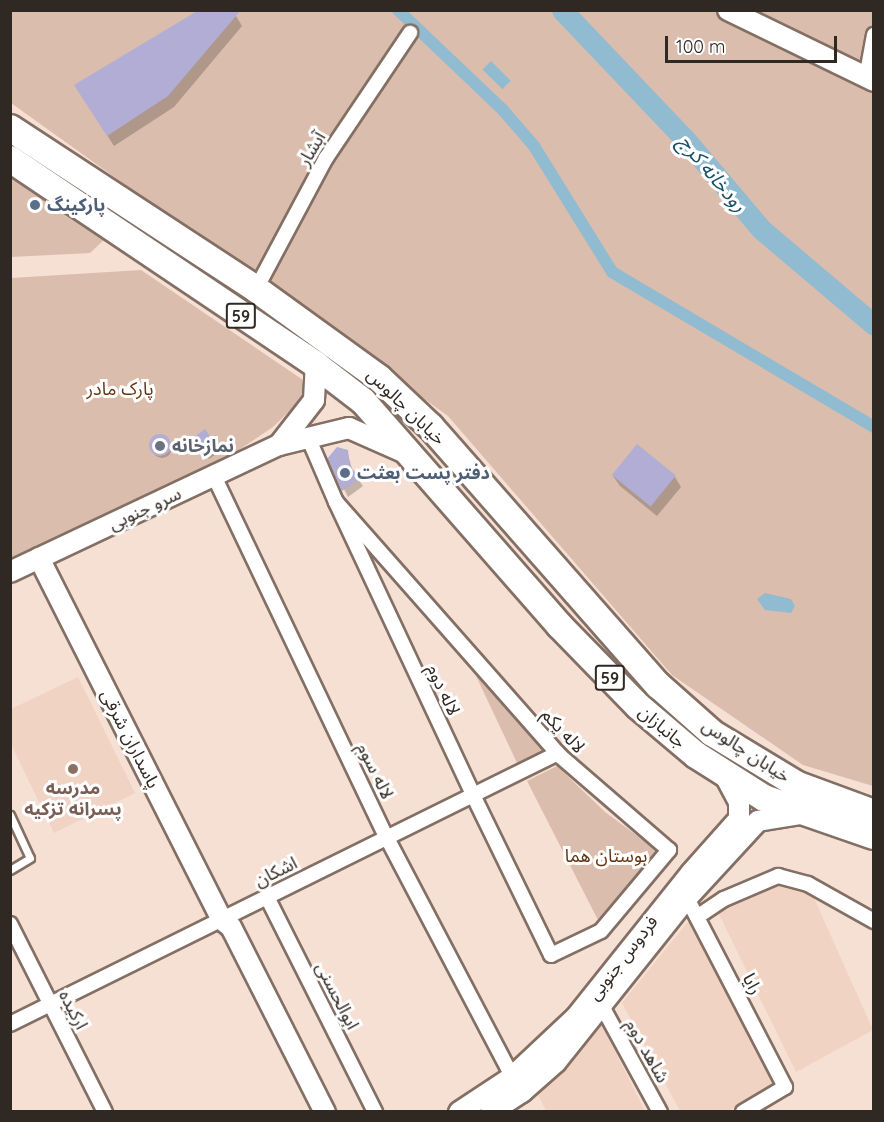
<!DOCTYPE html>
<meta charset="utf-8">
<style>
body{margin:0}
#map{position:relative;width:884px;height:1122px;overflow:hidden;background:#f6dfd3;font-family:Quicksand,"Noto Sans Arabic",sans-serif}
div>[style]{position:absolute}
.built>*{inset:0;background:#f1d3c3}
.green>*{inset:0;background:#dbbdad}
.water>*{inset:0;background:#90bbd0;transform-origin:0 0}
.shadow>*{inset:0;background:#0003}
.round{border-radius:50%}
.canal>*{height:12px;margin:-6px;padding:0 6px;transform-origin:6px;border-radius:6px;background:#90bbd0}
.river>*{height:21px;margin:-10.5px;padding:0 10.5px;transform-origin:10.5px;border-radius:10.5px;background:#90bbd0}
.building>*{inset:0;background:#b1add4;transform-origin:0 0}
.roads{filter:drop-shadow(2px 0 #836f64) drop-shadow(-2px 0 #836f64) drop-shadow(0 2px #836f64) drop-shadow(0 -2px #836f64)}
.lane>*{height:7px;margin:-3.5px;padding:0 3.5px;transform-origin:3.5px;border-radius:3.5px;background:#fff}
.street>*{height:14px;margin:-7px;padding:0 7px;transform-origin:7px;border-radius:7px;background:#fff}
.secondary>*{height:20px;margin:-10px;padding:0 10px;transform-origin:10px;border-radius:10px;background:#fff}
.highway>*{height:26px;margin:-13px;padding:0 13px;transform-origin:13px;border-radius:13px;background:#fff}
.dots>*{width:16px;height:16px;translate:-50% -50%;box-sizing:border-box;border:3px solid #fff;border-radius:50%}
span{translate:-50% -50%;white-space:nowrap;text-align:center;line-height:1.15;-webkit-text-stroke:6px #fff;paint-order:stroke}
.shield-label span{padding:2px 4px;background:#fff;border:2px solid;border-radius:4px;-webkit-text-stroke-width:0}
.shield-label{font-size:16px;color:#302823;font-weight:700}
.street-label{font-size:18px;color:#302823}
.service-label{font-size:18px;color:#4e5e75;font-weight:700}
.left{translate:0 -50%;text-align:left}
.park-label{font-size:18px;color:#64330f}
.worship-label{font-size:18px;color:#5b616d;font-weight:700}
.education-label{font-size:18px;color:#785e54;font-weight:700}
.water-label{font-size:20px;color:#174f66;font-style:italic}
.frame{position:absolute;inset:0;border:12px solid #302823;pointer-events:none}
.scale{position:absolute;left:665px;top:36px;width:172px;height:27px;box-sizing:border-box;border:3px solid #302823;border-top:0;padding-left:8px;font-size:18px;line-height:21px;white-space:nowrap;color:#302823;-webkit-text-stroke:4px #fff;paint-order:stroke}
</style>
<div id="map">
<div class="built">
<i style="clip-path:polygon(78px 677px,135px 793px,54px 833px,11px 744px,11px 709px)"></i>
<i style="clip-path:polygon(779px 880px,810px 889px,873px 1030px,796px 1072px,716px 908px)"></i>
<i style="clip-path:polygon(691px 918px,775px 1088px,728px 1111px,680px 1111px,622px 1003px)"></i>
<i style="clip-path:polygon(599px 1019px,645px 1111px,546px 1111px,535px 1089px)"></i>
</div>
<div class="green">
<i style="clip-path:polygon(11px 11px,873px 11px,873px 786px,803px 765px,672px 675px,448px 416px,11px 103px)"></i>
<i style="clip-path:polygon(10px 160px,108px 236px,90px 253px,11px 257px)"></i>
<i style="clip-path:polygon(141px 270px,306px 382px,307px 394px,273px 427px,212px 468px,11px 562px,11px 278px)"></i>
<i style="clip-path:polygon(461px 644px,549px 748px,518px 765px)"></i>
<i style="clip-path:polygon(557px 766px,605px 812px,658px 851px,598px 920px,527px 781px)"></i>
</div>
<div class="water">
<i style="left:491px;top:61px;width:28px;height:12px;rotate:45deg"></i>
<i style="clip-path:polygon(765px 593px,791px 599px,795px 606px,791px 613px,765px 610px,757px 599px)"></i>
</div>
<div class="shadow">
<i style="clip-path:polygon(236px 16px,242px 26px,174px 107px,114px 146px,82px 96px)"></i>
<i class="round" style="left:152px;top:438px;width:20px;height:20px"></i>
<i style="clip-path:polygon(197px 442px,217px 448px,219px 452px,209px 459px)"></i>
<i style="clip-path:polygon(347px 451px,353px 472px,363px 486px,348px 497px,329px 459px)"></i>
<i style="clip-path:polygon(613px 476px,675px 477px,681px 487px,657px 516px,620px 486px)"></i>
</div>
<div class="canal">
<i style="left:398px;top:10px;width:144px;rotate:43.6deg"></i>
<i style="left:502px;top:109px;width:49px;rotate:49.1deg"></i>
<i style="left:534px;top:146px;width:148px;rotate:58.2deg"></i>
<i style="left:612px;top:272px;width:304px;rotate:30.6deg"></i>
</div>
<div class="river">
<i style="left:562px;top:10px;width:178px;rotate:46.4deg"></i>
<i style="left:685px;top:139px;width:118px;rotate:49.8deg"></i>
<i style="left:761px;top:229px;width:148px;rotate:40.3deg"></i>
</div>
<div class="building">
<i style="clip-path:polygon(199px 10px,241px 10px,168px 96px,107px 136px,74px 85px)"></i>
<i style="left:205px;top:429px;width:22px;height:14px;rotate:54deg"></i>
<i class="round" style="left:149px;top:434px;width:22px;height:22px"></i>
<i style="left:637px;top:444px;width:50px;height:40px;rotate:39deg"></i>
<i style="clip-path:polygon(337px 447px,348px 450px,350px 466px,360px 478px,342px 491px,327px 459px)"></i>
</div>
<div class="roads">
<div class="lane">
<i style="left:10px;top:815px;width:47px;rotate:65.1deg"></i>
<i style="left:30px;top:858px;width:23px;rotate:149deg"></i>
</div>
<div class="street">
<i style="left:866px;top:78px;width:44px;rotate:-79.5deg"></i>
<i style="left:256px;top:289px;width:149px;rotate:-61.9deg"></i>
<i style="left:326px;top:158px;width:151px;rotate:-56.1deg"></i>
<i style="left:308px;top:437px;width:71px;rotate:66.7deg"></i>
<i style="left:336px;top:502px;width:323px;rotate:64.9deg"></i>
<i style="left:473px;top:795px;width:178px;rotate:64deg"></i>
<i style="left:551px;top:955px;width:55px;rotate:-25.6deg"></i>
<i style="left:601px;top:931px;width:106px;rotate:-50deg"></i>
<i style="left:669px;top:850px;width:144px;rotate:-139.2deg"></i>
<i style="left:560px;top:756px;width:339px;rotate:-131.4deg"></i>
<i style="left:214px;top:476px;width:401px;rotate:64.5deg"></i>
<i style="left:387px;top:838px;width:278px;rotate:62.3deg"></i>
<i style="left:267px;top:897px;width:241px;rotate:63.3deg"></i>
<i style="left:687px;top:898px;width:213px;rotate:62.6deg"></i>
<i style="left:785px;top:1087px;width:49px;rotate:149.2deg"></i>
<i style="left:697px;top:917px;width:32px;rotate:-34deg"></i>
<i style="left:724px;top:899px;width:59px;rotate:-23.1deg"></i>
<i style="left:778px;top:876px;width:31px;rotate:15deg"></i>
<i style="left:808px;top:884px;width:76px;rotate:29.3deg"></i>
<i style="left:10px;top:924px;width:211px;rotate:63.2deg"></i>
<i style="left:603px;top:1008px;width:119px;rotate:61.3deg"></i>
<i style="left:10px;top:1024px;width:611px;rotate:-26.31deg"></i>
</div>
<div class="secondary">
<i style="left:728px;top:10px;width:162px;rotate:25.9deg"></i>
<i style="left:279px;top:445px;width:57px;rotate:-52.1deg"></i>
<i style="left:314px;top:400px;width:35px;rotate:-87deg"></i>
<i style="left:39px;top:558px;width:404px;rotate:63.2deg"></i>
<i style="left:221px;top:919px;width:13px;rotate:39deg"></i>
<i style="left:231px;top:927px;width:208px;rotate:63.1deg"></i>
<i style="left:10px;top:572px;width:297px;rotate:-25.3deg"></i>
<i style="left:279px;top:445px;width:72px;rotate:-13.7deg"></i>
<i style="left:349px;top:428px;width:57px;rotate:23.9deg"></i>
<i style="left:459px;top:1112px;width:64px;rotate:-33.4deg"></i>
<i style="left:512px;top:1077px;width:88px;rotate:-43.2deg"></i>
<i style="left:576px;top:1017px;width:184px;rotate:-51.4deg"></i>
<i style="left:691px;top:873px;width:72px;rotate:-48.4deg"></i>
<i style="left:739px;top:819px;width:17px;rotate:-90deg"></i>
<i style="left:739px;top:802px;width:30px;rotate:-118deg"></i>
<i style="left:491px;top:1112px;width:37px;rotate:-33deg"></i>
<i style="left:522px;top:1092px;width:45px;rotate:-41.4deg"></i>
<i style="left:556px;top:1062px;width:210px;rotate:-51.4deg"></i>
<i style="left:687px;top:898px;width:105px;rotate:-47.3deg"></i>
<i style="left:758px;top:821px;width:50px;rotate:-9.3deg"></i>
</div>
<div class="highway">
<i style="left:10px;top:128px;width:294px;rotate:33.2deg"></i>
<i style="left:256px;top:289px;width:152px;rotate:35.9deg"></i>
<i style="left:379px;top:378px;width:71px;rotate:43.3deg"></i>
<i style="left:431px;top:427px;width:344px;rotate:48.7deg"></i>
<i style="left:658px;top:685px;width:72px;rotate:41.6deg"></i>
<i style="left:712px;top:733px;width:100px;rotate:31.2deg"></i>
<i style="left:798px;top:785px;width:81px;rotate:20.2deg"></i>
<i style="left:10px;top:159px;width:369px;rotate:33.9deg"></i>
<i style="left:316px;top:365px;width:59px;rotate:37.5deg"></i>
<i style="left:363px;top:401px;width:298px;rotate:48.8deg"></i>
<i style="left:559px;top:625px;width:113px;rotate:45.7deg"></i>
<i style="left:638px;top:706px;width:76px;rotate:40.2deg"></i>
<i style="left:696px;top:755px;width:80px;rotate:32.3deg"></i>
<i style="left:764px;top:798px;width:116px;rotate:19.1deg"></i>
</div>
</div>
<div class="dots">
<i style="left:35px;top:205px;background:#5c6f8a"></i>
<i style="left:160px;top:446px;background:#6b7280"></i>
<i style="left:345px;top:473px;background:#5c6f8a"></i>
<i style="left:73px;top:769px;background:#8d6e63"></i>
</div>
<div class="shield-label">
<span style="left:241px;top:316px">59</span>
<span style="left:610px;top:678px">59</span>
</div>
<div class="street-label">
<span style="left:312px;top:149px;rotate:-59deg">آبشار</span>
<span style="left:406px;top:407px;rotate:44deg">خیابان چالوس</span>
<span style="left:145px;top:509px;rotate:-25deg">سرو جنوبی</span>
<span style="left:443px;top:690px;rotate:65deg">لاله دوم</span>
<span style="left:662px;top:727px;rotate:40deg">جانبازان</span>
<span style="left:563px;top:731px;rotate:47deg">لاله یکم</span>
<span style="left:130px;top:739px;rotate:63deg">پاسداران شرقی</span>
<span style="left:746px;top:751px;rotate:33deg">خیابان چالوس</span>
<span style="left:375px;top:771px;rotate:64deg">لاله سوم</span>
<span style="left:276px;top:872px;rotate:-26deg">اشکان</span>
<span style="left:623px;top:958px;rotate:-52deg">فردوس جنوبی</span>
<span style="left:752px;top:984px;rotate:63deg">رایا</span>
<span style="left:337px;top:996px;rotate:63deg">ابوالحسنی</span>
<span style="left:73px;top:1010px;rotate:63deg">ارکیده</span>
<span style="left:647px;top:1051px;rotate:61deg">شاهد دوم</span>
</div>
<div class="service-label">
<span class="left" style="left:47px;top:205px">پارکینگ</span>
<span class="left" style="left:357px;top:473px">دفتر پست بعثت</span>
</div>
<div class="park-label">
<span style="left:120px;top:389px">پارک مادر</span>
<span style="left:606px;top:856px">بوستان هما</span>
</div>
<div class="worship-label">
<span class="left" style="left:172px;top:446px">نمازخانه</span>
</div>
<div class="education-label">
<span style="left:73px;top:799px">مدرسه<br>پسرانه تزکیه</span>
</div>
<div class="water-label">
<span style="left:713px;top:173px;rotate:50deg">رودخانه کرج</span>
</div>
<div class="frame"></div>
<div class="scale">100 m</div>
</div>
